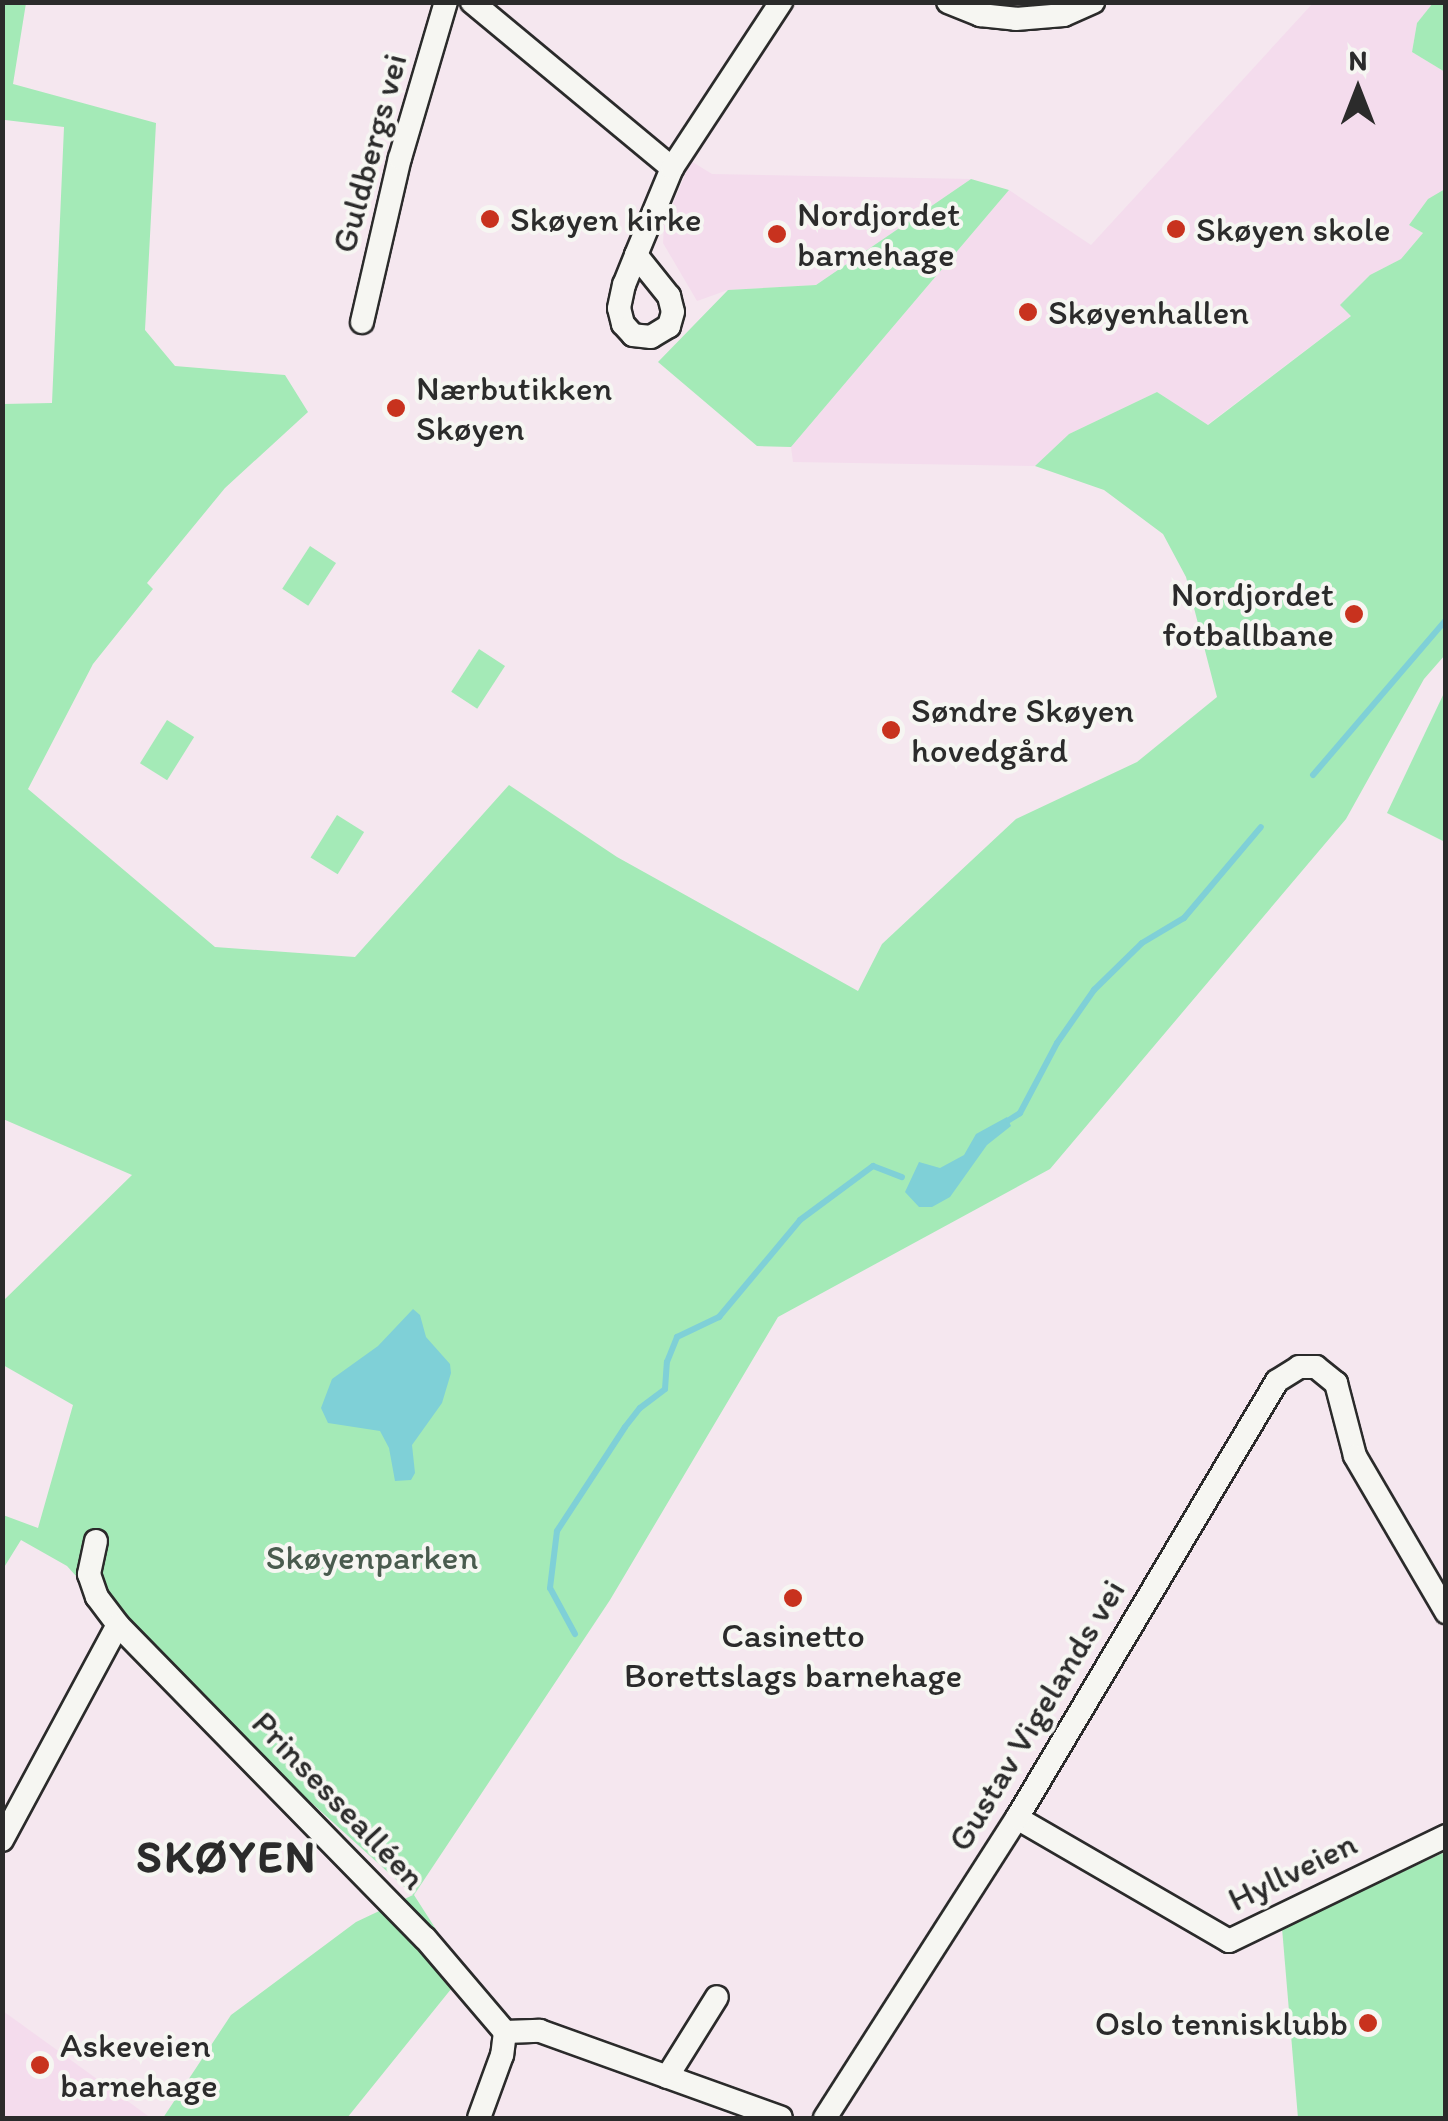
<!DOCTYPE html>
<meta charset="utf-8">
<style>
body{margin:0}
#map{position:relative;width:1448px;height:2121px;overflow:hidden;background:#f5e7ef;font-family:Itim,sans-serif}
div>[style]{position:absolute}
.built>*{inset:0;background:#f4dced}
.green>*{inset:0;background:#a4eab7;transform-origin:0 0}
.water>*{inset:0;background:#7fd0d7}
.stream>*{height:6px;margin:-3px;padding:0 3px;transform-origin:3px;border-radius:3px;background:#7fd0d7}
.roads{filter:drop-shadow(2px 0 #2b2b2b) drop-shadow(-2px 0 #2b2b2b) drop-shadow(0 2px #2b2b2b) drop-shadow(0 -2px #2b2b2b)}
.street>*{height:22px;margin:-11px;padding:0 11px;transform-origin:11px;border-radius:11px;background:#f6f6f2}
.dots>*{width:28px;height:28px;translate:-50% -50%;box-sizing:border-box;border:5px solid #f6f6f2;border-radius:50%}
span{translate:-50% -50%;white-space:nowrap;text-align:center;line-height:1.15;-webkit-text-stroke:8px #f6f6f2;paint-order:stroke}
.street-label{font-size:35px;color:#2b2b2b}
.poi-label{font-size:35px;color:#2b2b2b}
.left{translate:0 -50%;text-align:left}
.right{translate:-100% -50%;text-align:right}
.park-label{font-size:35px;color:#495b4e}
.district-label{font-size:45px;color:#2b2b2b;font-weight:700;letter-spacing:2.5px}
.frame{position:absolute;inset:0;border:5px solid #2b2b2b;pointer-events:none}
.north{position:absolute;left:1308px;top:40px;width:100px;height:100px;-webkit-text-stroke:8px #f6f6f2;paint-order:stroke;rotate:0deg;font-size:28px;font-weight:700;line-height:40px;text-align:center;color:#2b2b2b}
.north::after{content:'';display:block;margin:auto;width:35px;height:45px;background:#2b2b2b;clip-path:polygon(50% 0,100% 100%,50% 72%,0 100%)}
</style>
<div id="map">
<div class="built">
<i style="clip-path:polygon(1313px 3px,1433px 3px,1417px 23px,1412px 52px,1445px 72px,1446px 189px,1428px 199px,1409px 225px,1423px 233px,1401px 259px,1370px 275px,1341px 305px,1352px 315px,1207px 425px,1157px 392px,1069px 434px,1035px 466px,793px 462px,791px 447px,1009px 190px,1091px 245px)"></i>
<i style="clip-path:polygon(691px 161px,712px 174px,971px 179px,816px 285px,728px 290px,697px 301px,663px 243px,664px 225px)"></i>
<i style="clip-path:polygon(3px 2011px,151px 2118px,3px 2118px)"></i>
</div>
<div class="green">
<i style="clip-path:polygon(3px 3px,26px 3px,13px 84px,156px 123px,145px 330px,175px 366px,285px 375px,308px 412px,225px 488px,147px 583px,153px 589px,93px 664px,28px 789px,215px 947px,355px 957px,509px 785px,617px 857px,858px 991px,882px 944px,1016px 819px,1137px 762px,1217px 697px,1186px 577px,1163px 534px,1104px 490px,1035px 466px,1069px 434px,1157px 392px,1208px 425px,1351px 316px,1340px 305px,1370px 275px,1401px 259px,1423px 233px,1409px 225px,1428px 199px,1445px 189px,1445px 655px,1424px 679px,1346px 819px,1050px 1169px,778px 1317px,610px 1600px,414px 1895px,464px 1973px,347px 2118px,163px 2118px,231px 2015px,356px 1922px,413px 1895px,139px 1646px,67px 1566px,21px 1540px,3px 1569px,3px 1515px,38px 1528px,73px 1405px,3px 1365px,3px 1301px,132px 1175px,3px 1119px,3px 404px,52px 403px,64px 127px,5px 120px)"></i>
<i style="clip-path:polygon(1433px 3px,1445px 3px,1445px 72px,1412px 52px,1417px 23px)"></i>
<i style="clip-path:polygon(971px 179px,1009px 190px,791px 447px,757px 446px,658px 362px,728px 290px,816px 285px)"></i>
<i style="left:310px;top:546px;width:31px;height:51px;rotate:33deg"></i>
<i style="left:479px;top:649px;width:31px;height:51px;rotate:33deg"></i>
<i style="clip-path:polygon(1445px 691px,1445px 842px,1387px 813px)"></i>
<i style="left:167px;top:720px;width:32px;height:51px;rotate:32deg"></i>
<i style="left:337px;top:815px;width:32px;height:50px;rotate:32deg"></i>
<i style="clip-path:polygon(1445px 1852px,1445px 2118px,1298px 2118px,1282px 1928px)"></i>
</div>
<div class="water">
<i style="clip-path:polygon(1007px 1117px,1011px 1126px,987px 1145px,950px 1197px,932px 1207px,919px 1207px,905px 1192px,919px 1162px,940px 1168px,964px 1155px,976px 1134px)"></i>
<i style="clip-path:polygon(413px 1309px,420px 1315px,426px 1337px,450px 1364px,451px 1373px,442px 1403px,412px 1445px,415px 1473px,411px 1480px,395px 1481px,389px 1448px,380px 1431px,328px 1423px,321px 1408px,332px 1379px,378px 1346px)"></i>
</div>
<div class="stream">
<i style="left:1313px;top:775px;width:204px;rotate:-49.4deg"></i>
<i style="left:1009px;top:1120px;width:13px;rotate:-32deg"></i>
<i style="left:1020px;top:1113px;width:79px;rotate:-62.1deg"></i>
<i style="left:1057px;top:1043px;width:65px;rotate:-55.1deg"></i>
<i style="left:1094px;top:990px;width:67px;rotate:-44.4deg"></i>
<i style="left:1142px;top:943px;width:49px;rotate:-30.8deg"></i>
<i style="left:1184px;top:918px;width:119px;rotate:-49.8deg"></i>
<i style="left:575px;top:1634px;width:52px;rotate:-118.5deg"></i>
<i style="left:550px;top:1588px;width:57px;rotate:-83deg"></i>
<i style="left:557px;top:1531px;width:124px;rotate:-56.8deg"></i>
<i style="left:625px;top:1427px;width:24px;rotate:-52deg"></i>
<i style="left:640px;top:1408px;width:31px;rotate:-37deg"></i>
<i style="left:665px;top:1389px;width:27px;rotate:-86deg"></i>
<i style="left:667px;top:1362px;width:27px;rotate:-68deg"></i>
<i style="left:677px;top:1337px;width:47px;rotate:-25.5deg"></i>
<i style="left:719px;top:1317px;width:126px;rotate:-50.1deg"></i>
<i style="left:800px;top:1220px;width:91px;rotate:-36.5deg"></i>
<i style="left:873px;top:1166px;width:31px;rotate:21deg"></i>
</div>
<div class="roads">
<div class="street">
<i style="left:472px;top:2px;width:260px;rotate:39.7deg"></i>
<i style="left:948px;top:2px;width:35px;rotate:22deg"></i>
<i style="left:980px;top:15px;width:36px;rotate:6deg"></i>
<i style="left:1016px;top:19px;width:48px;rotate:-4.8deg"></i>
<i style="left:1064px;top:15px;width:32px;rotate:-24deg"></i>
<i style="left:636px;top:255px;width:53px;rotate:51.2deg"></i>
<i style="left:669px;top:296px;width:16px;rotate:76deg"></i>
<i style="left:673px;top:312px;width:15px;rotate:106deg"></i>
<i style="left:669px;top:326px;width:21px;rotate:149deg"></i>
<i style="left:651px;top:337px;width:18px;rotate:-174deg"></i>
<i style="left:633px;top:335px;width:15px;rotate:-132deg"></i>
<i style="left:623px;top:324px;width:16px;rotate:-104deg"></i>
<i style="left:619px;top:308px;width:24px;rotate:-78deg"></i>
<i style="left:624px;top:285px;width:32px;rotate:-68deg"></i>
<i style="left:636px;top:255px;width:94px;rotate:-67.5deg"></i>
<i style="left:672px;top:168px;width:199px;rotate:-56.7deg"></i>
<i style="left:362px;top:322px;width:168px;rotate:-77deg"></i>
<i style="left:400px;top:158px;width:163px;rotate:-73.6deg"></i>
<i style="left:96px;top:1541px;width:34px;rotate:102deg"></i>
<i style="left:89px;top:1574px;width:24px;rotate:71deg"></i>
<i style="left:97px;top:1597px;width:35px;rotate:53deg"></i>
<i style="left:118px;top:1625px;width:438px;rotate:45.6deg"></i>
<i style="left:425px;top:1938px;width:123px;rotate:49.6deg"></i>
<i style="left:505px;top:2032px;width:23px;rotate:97deg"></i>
<i style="left:502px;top:2055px;width:67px;rotate:110.1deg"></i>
<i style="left:1017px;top:1818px;width:245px;rotate:30.1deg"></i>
<i style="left:1229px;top:1941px;width:241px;rotate:-25.8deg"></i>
<i style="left:2px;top:1840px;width:244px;rotate:-61.7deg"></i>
<i style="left:505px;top:2032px;width:35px;rotate:-2deg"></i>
<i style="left:540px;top:2031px;width:256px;rotate:19.8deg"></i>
<i style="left:667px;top:2077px;width:94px;rotate:-58deg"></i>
<i style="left:825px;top:2118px;width:356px;rotate:-57.4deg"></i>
<i style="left:1017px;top:1818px;width:508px;rotate:-59.25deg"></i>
<i style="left:1277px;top:1381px;width:26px;rotate:-32deg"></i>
<i style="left:1299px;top:1367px;width:17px"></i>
<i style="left:1316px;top:1367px;width:26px;rotate:39deg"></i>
<i style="left:1336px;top:1383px;width:75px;rotate:75.4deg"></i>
<i style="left:1355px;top:1456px;width:181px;rotate:59.7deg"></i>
</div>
</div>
<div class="dots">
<i style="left:490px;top:219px;background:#c8321e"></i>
<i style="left:1176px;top:229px;background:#c8321e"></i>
<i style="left:777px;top:234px;background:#c8321e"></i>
<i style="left:1028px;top:312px;background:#c8321e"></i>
<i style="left:396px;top:408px;background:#c8321e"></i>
<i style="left:1354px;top:614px;background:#c8321e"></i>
<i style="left:891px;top:730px;background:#c8321e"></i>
<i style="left:793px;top:1598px;background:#c8321e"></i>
<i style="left:1368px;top:2023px;background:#c8321e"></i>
<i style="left:40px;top:2065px;background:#c8321e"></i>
</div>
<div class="street-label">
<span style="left:369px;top:153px;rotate:-75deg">Guldbergs vei</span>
<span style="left:1036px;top:1715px;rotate:-59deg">Gustav Vigelands vei</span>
<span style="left:339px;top:1800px;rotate:46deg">Prinsessealléen</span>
<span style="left:1292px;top:1871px;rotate:-26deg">Hyllveien</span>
</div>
<div class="poi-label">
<span class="left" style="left:797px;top:234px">Nordjordet<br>barnehage</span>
<span class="left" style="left:510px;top:219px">Skøyen kirke</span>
<span class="left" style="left:1196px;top:229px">Skøyen skole</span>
<span class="left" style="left:1048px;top:312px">Skøyenhallen</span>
<span class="left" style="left:416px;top:408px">Nærbutikken<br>Skøyen</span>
<span class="right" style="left:1334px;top:614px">Nordjordet<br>fotballbane</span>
<span class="left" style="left:911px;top:730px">Søndre Skøyen<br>hovedgård</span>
<span style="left:793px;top:1655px">Casinetto<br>Borettslags barnehage</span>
<span class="right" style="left:1348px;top:2023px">Oslo tennisklubb</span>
<span class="left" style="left:60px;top:2065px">Askeveien<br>barnehage</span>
</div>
<div class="park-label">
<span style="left:372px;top:1557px">Skøyenparken</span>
</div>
<div class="district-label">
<span style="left:227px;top:1857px">SKØYEN</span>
</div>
<div class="frame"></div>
<div class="north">N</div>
</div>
